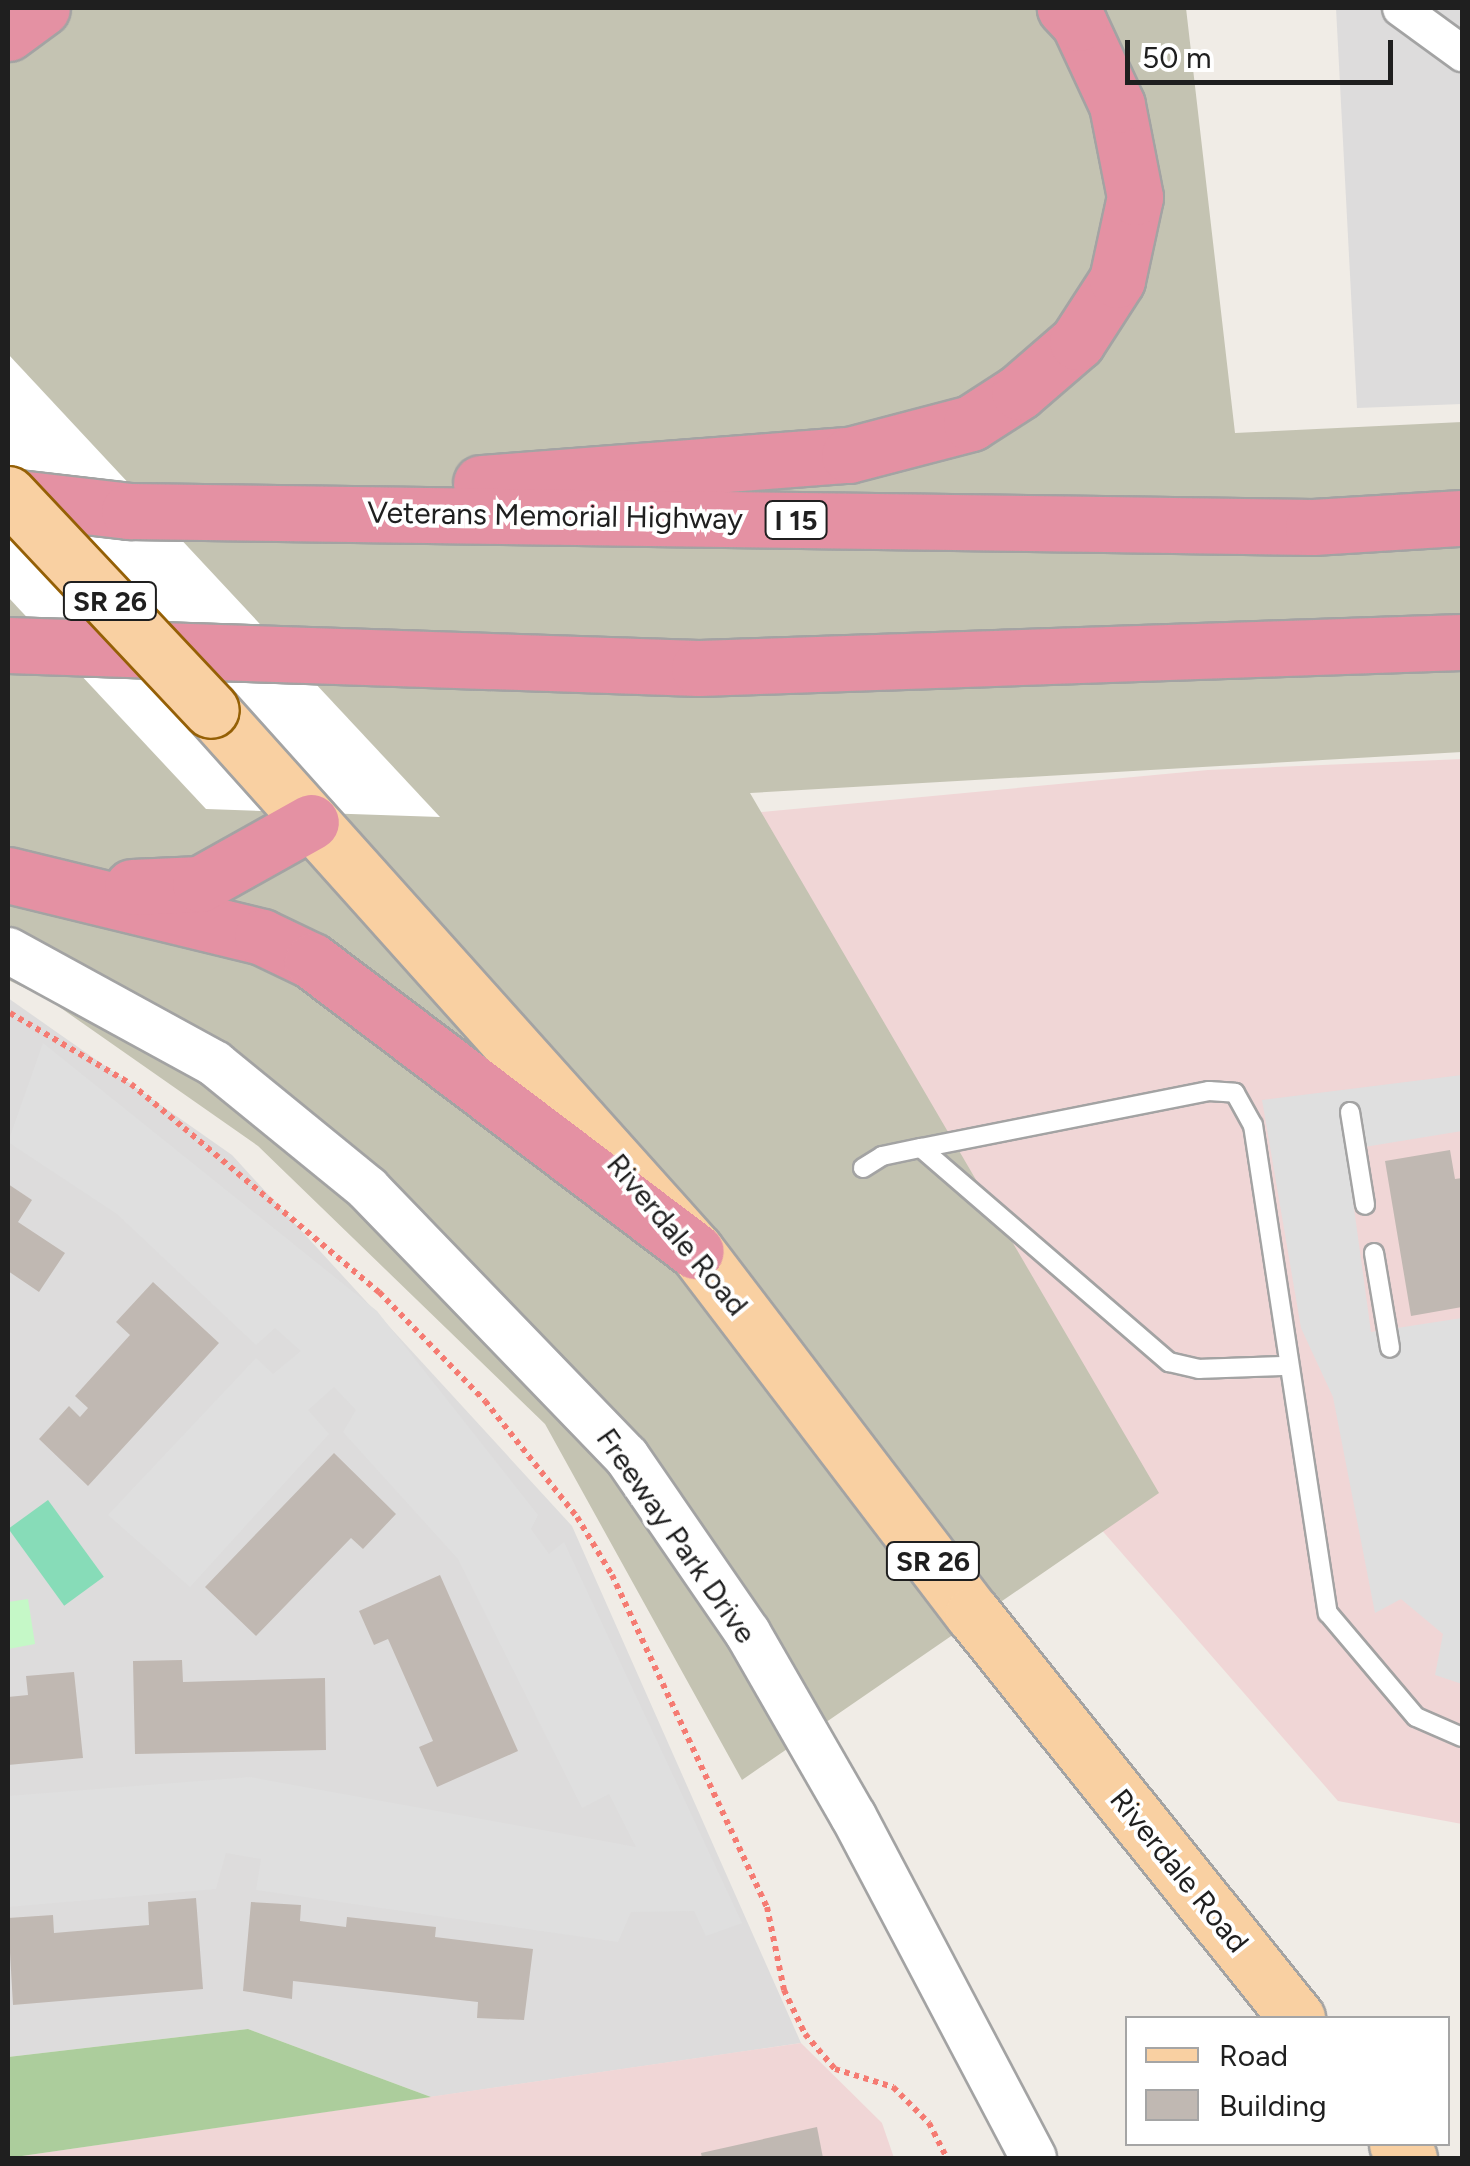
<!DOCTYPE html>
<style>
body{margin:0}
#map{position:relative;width:1470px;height:2166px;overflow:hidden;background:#f0ece6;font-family:Figtree,sans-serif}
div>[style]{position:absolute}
.residential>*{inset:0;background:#dddcdc}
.commercial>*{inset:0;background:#f0d6d6}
.construction>*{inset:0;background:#c4c3b2}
.forest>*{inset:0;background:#accd9c}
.park>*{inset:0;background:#c5f8c7}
.pitch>*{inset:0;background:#87dcb8;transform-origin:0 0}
.parking>*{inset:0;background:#dfdfdf}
.pier>*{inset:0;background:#fff}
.building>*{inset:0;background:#c0b8b2}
.path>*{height:6px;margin-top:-3px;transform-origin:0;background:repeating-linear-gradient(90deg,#f57b72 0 5px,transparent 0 10px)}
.roads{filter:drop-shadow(2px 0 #a3a3a3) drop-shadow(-2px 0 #a3a3a3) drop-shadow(0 2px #a3a3a3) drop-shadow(0 -2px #a3a3a3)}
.service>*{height:18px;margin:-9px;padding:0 9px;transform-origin:9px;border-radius:9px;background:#fff}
.minor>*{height:35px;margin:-17.5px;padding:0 17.5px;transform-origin:17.5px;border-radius:17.5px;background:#fff}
.tertiary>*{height:45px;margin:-22.5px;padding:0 22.5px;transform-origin:22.5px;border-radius:22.5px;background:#fff}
.primary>*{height:55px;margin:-27.5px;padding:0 27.5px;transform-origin:27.5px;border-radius:27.5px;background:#f9d0a2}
.motorway>*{height:55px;margin:-27.5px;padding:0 27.5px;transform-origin:27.5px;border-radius:27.5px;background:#e491a3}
.bridges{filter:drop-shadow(2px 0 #956006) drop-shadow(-2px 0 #956006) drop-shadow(0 2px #956006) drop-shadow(0 -2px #956006)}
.primary-bridge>*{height:55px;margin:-27.5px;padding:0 27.5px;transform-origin:27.5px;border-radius:27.5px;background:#f9d0a2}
span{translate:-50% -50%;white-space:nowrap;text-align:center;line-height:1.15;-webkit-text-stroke:8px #fff;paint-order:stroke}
.shield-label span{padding:2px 8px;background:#fff;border:2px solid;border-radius:8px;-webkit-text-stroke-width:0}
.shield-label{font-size:28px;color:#1f1f1f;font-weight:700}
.street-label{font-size:30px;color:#1f1f1f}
.frame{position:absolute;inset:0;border:10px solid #1f1f1f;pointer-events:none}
.legend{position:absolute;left:1125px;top:2016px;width:325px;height:130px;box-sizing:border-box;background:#fff;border:2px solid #a5a5a5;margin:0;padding:12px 18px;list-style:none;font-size:30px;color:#1f1f1f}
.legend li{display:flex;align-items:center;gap:20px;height:50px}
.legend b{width:50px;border:2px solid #a5a5a5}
.scale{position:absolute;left:1125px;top:40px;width:268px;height:45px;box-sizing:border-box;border:5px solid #1f1f1f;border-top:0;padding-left:12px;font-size:30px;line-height:35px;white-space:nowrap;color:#1f1f1f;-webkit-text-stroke:8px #fff;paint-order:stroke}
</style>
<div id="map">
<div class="residential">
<i style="clip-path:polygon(1336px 8px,1462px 8px,1462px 404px,1357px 408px)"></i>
<i style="clip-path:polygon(8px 998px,232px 1155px,572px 1526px,801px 2043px,431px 2097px,248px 2029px,8px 2057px)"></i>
</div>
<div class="commercial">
<i style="clip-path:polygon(1462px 759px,1462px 1824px,1338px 1801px,997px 1410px,549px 832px,1208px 770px)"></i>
<i style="clip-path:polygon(801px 2043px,882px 2123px,894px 2158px,8px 2158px)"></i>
</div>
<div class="construction">
<i style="clip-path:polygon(8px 8px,1186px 8px,1235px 433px,1462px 422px,1462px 752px,750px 793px,1159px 1493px,742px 1780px,545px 1424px,258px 1146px,48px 999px,8px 980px)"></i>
</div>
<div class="forest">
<i style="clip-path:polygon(248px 2029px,431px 2097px,8px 2158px,8px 2057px)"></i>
</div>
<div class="park">
<i style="clip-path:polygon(28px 1599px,35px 1644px,8px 1649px,8px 1602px)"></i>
</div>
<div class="pitch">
<i style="left:48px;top:1500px;width:95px;height:49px;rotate:54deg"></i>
</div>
<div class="parking">
<i style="clip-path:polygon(43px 1043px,377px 1311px,538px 1515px,531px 1529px,549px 1554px,564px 1542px,742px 1923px,706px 1936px,694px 1911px,631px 1912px,618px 1942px,256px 1890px,261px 1859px,226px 1853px,216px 1889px,8px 1907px,8px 1796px,250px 1777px,636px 1847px,609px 1794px,582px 1808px,458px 1559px,343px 1432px,356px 1410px,334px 1387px,308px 1410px,329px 1434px,190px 1587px,108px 1515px,256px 1358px,273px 1374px,301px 1351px,275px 1328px,256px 1345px,117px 1214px,8px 1142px)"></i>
<i style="clip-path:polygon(1462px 1075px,1462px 1131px,1346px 1150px,1371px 1332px,1462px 1318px,1462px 1684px,1435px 1675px,1443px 1634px,1401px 1599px,1375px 1613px,1333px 1397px,1301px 1328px,1262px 1100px)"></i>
</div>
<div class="pier">
<i style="clip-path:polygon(8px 354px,440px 817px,206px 809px,8px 597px)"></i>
</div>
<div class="building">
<i style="clip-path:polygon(1450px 1150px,1455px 1179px,1462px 1178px,1462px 1307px,1411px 1316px,1385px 1161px)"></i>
<i style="clip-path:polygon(8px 1184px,32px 1200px,18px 1222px,65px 1253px,39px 1292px,8px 1271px)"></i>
<i style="clip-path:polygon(153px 1282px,219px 1343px,88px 1486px,39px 1439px,69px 1406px,80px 1417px,88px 1408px,75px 1396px,130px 1335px,116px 1322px)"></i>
<i style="clip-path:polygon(334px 1453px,396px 1514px,363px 1549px,351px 1538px,256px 1636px,205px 1587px)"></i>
<i style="clip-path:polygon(440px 1575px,518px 1751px,437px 1787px,419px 1747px,433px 1741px,388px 1639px,374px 1645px,359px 1611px)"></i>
<i style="clip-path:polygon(182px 1660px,183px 1682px,325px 1678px,326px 1750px,135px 1754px,133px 1661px)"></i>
<i style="clip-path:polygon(74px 1672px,83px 1758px,8px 1765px,8px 1697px,28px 1695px,26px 1676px)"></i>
<i style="clip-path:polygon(196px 1898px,203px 1989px,13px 2005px,8px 1918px,53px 1915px,54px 1933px,149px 1925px,148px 1902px)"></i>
<i style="clip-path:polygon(251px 1902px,301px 1905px,300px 1921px,346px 1927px,347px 1917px,436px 1927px,435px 1937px,533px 1949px,524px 2020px,477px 2018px,478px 2002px,293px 1981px,292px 1999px,243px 1991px)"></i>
<i style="clip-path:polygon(817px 2127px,823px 2158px,702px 2158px,701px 2153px)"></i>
</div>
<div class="path">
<i style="left:10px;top:1013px;width:140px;rotate:30.4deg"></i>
<i style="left:131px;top:1084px;width:69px;rotate:39.7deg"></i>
<i style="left:184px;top:1128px;width:255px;rotate:40.1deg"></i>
<i style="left:379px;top:1292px;width:152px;rotate:45.8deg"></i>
<i style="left:485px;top:1401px;width:148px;rotate:51.6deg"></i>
<i style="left:577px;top:1517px;width:68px;rotate:58.9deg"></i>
<i style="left:612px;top:1575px;width:366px;rotate:65deg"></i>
<i style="left:767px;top:1907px;width:85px;rotate:78.4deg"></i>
<i style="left:784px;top:1990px;width:49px;rotate:64.5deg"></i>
<i style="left:805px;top:2034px;width:46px;rotate:49.4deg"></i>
<i style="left:835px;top:2069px;width:61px;rotate:17.2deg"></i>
<i style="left:893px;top:2087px;width:51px;rotate:45deg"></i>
<i style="left:929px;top:2123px;width:39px;rotate:63deg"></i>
</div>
<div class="roads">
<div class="service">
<i style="left:1350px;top:1112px;width:94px;rotate:80.8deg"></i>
<i style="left:921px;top:1148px;width:294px;rotate:-11.2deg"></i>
<i style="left:1209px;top:1091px;width:26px;rotate:4deg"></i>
<i style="left:1235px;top:1093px;width:37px;rotate:61deg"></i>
<i style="left:1253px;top:1125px;width:494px;rotate:81.3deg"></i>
<i style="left:1328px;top:1613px;width:136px;rotate:49.8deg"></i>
<i style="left:1416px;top:1717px;width:50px;rotate:23.5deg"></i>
<i style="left:863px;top:1168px;width:22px;rotate:-32deg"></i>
<i style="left:882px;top:1156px;width:40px;rotate:-12deg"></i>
<i style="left:921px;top:1148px;width:328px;rotate:40.8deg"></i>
<i style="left:1169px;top:1362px;width:31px;rotate:13deg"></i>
<i style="left:1199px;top:1369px;width:88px;rotate:-2deg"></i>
<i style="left:1374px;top:1253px;width:96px;rotate:80.4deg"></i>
</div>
<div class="minor">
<i style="left:1400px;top:8px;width:77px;rotate:36deg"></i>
</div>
<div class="tertiary">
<i style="left:8px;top:950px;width:235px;rotate:28.7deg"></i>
<i style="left:214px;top:1063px;width:198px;rotate:39.2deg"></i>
<i style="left:367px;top:1188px;width:373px;rotate:46deg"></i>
<i style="left:626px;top:1456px;width:214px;rotate:55.5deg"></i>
<i style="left:747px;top:1632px;width:212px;rotate:60.1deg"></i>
<i style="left:853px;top:1816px;width:386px;rotate:62.2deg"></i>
</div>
<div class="primary">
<i style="left:211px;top:710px;width:727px;rotate:48.12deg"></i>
<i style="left:696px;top:1251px;width:457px;rotate:52.7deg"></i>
<i style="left:973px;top:1614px;width:518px;rotate:51.27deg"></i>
<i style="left:1397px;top:2144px;width:18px;rotate:49deg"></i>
</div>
<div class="motorway">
<i style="left:8px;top:33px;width:42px;rotate:-36.3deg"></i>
<i style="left:481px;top:483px;width:369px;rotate:-4.4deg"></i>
<i style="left:849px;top:455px;width:126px;rotate:-14.7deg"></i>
<i style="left:971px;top:423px;width:57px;rotate:-32.9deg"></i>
<i style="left:1019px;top:392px;width:77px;rotate:-40.8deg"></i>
<i style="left:1077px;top:342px;width:74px;rotate:-57.2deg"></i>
<i style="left:1117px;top:280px;width:85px;rotate:-77.8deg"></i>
<i style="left:1135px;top:197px;width:94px;rotate:-101.1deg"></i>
<i style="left:1117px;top:105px;width:90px;rotate:-114.9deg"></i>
<i style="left:1079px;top:23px;width:21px;rotate:-133deg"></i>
<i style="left:8px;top:497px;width:122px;rotate:6.6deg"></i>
<i style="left:129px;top:511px;width:1184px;rotate:0.77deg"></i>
<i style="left:1313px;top:527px;width:149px;rotate:-3.5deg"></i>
<i style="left:8px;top:645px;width:691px;rotate:1.91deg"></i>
<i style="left:699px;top:668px;width:763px;rotate:-1.95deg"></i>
<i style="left:8px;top:875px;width:261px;rotate:13.7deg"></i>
<i style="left:262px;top:937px;width:55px;rotate:25.6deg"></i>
<i style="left:312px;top:961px;width:481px;rotate:37.1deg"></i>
<i style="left:132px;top:887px;width:68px;rotate:-2.5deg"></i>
<i style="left:200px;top:884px;width:127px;rotate:-29.2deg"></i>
</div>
</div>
<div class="bridges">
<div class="primary-bridge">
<i style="left:8px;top:494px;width:296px;rotate:46.8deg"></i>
</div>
</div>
<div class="shield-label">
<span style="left:796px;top:520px">I 15</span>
<span style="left:110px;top:601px">SR 26</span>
<span style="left:933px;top:1561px">SR 26</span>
</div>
<div class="street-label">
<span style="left:555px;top:516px;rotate:1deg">Veterans Memorial Highway</span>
<span style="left:677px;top:1235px;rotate:50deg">Riverdale Road</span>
<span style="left:676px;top:1536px;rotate:55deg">Freeway Park Drive</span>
<span style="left:1179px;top:1871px;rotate:51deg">Riverdale Road</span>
</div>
<div class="frame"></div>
<ul class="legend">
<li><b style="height:12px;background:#f9d0a2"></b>Road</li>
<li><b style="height:28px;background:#c0b8b2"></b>Building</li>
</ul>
<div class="scale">50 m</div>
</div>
